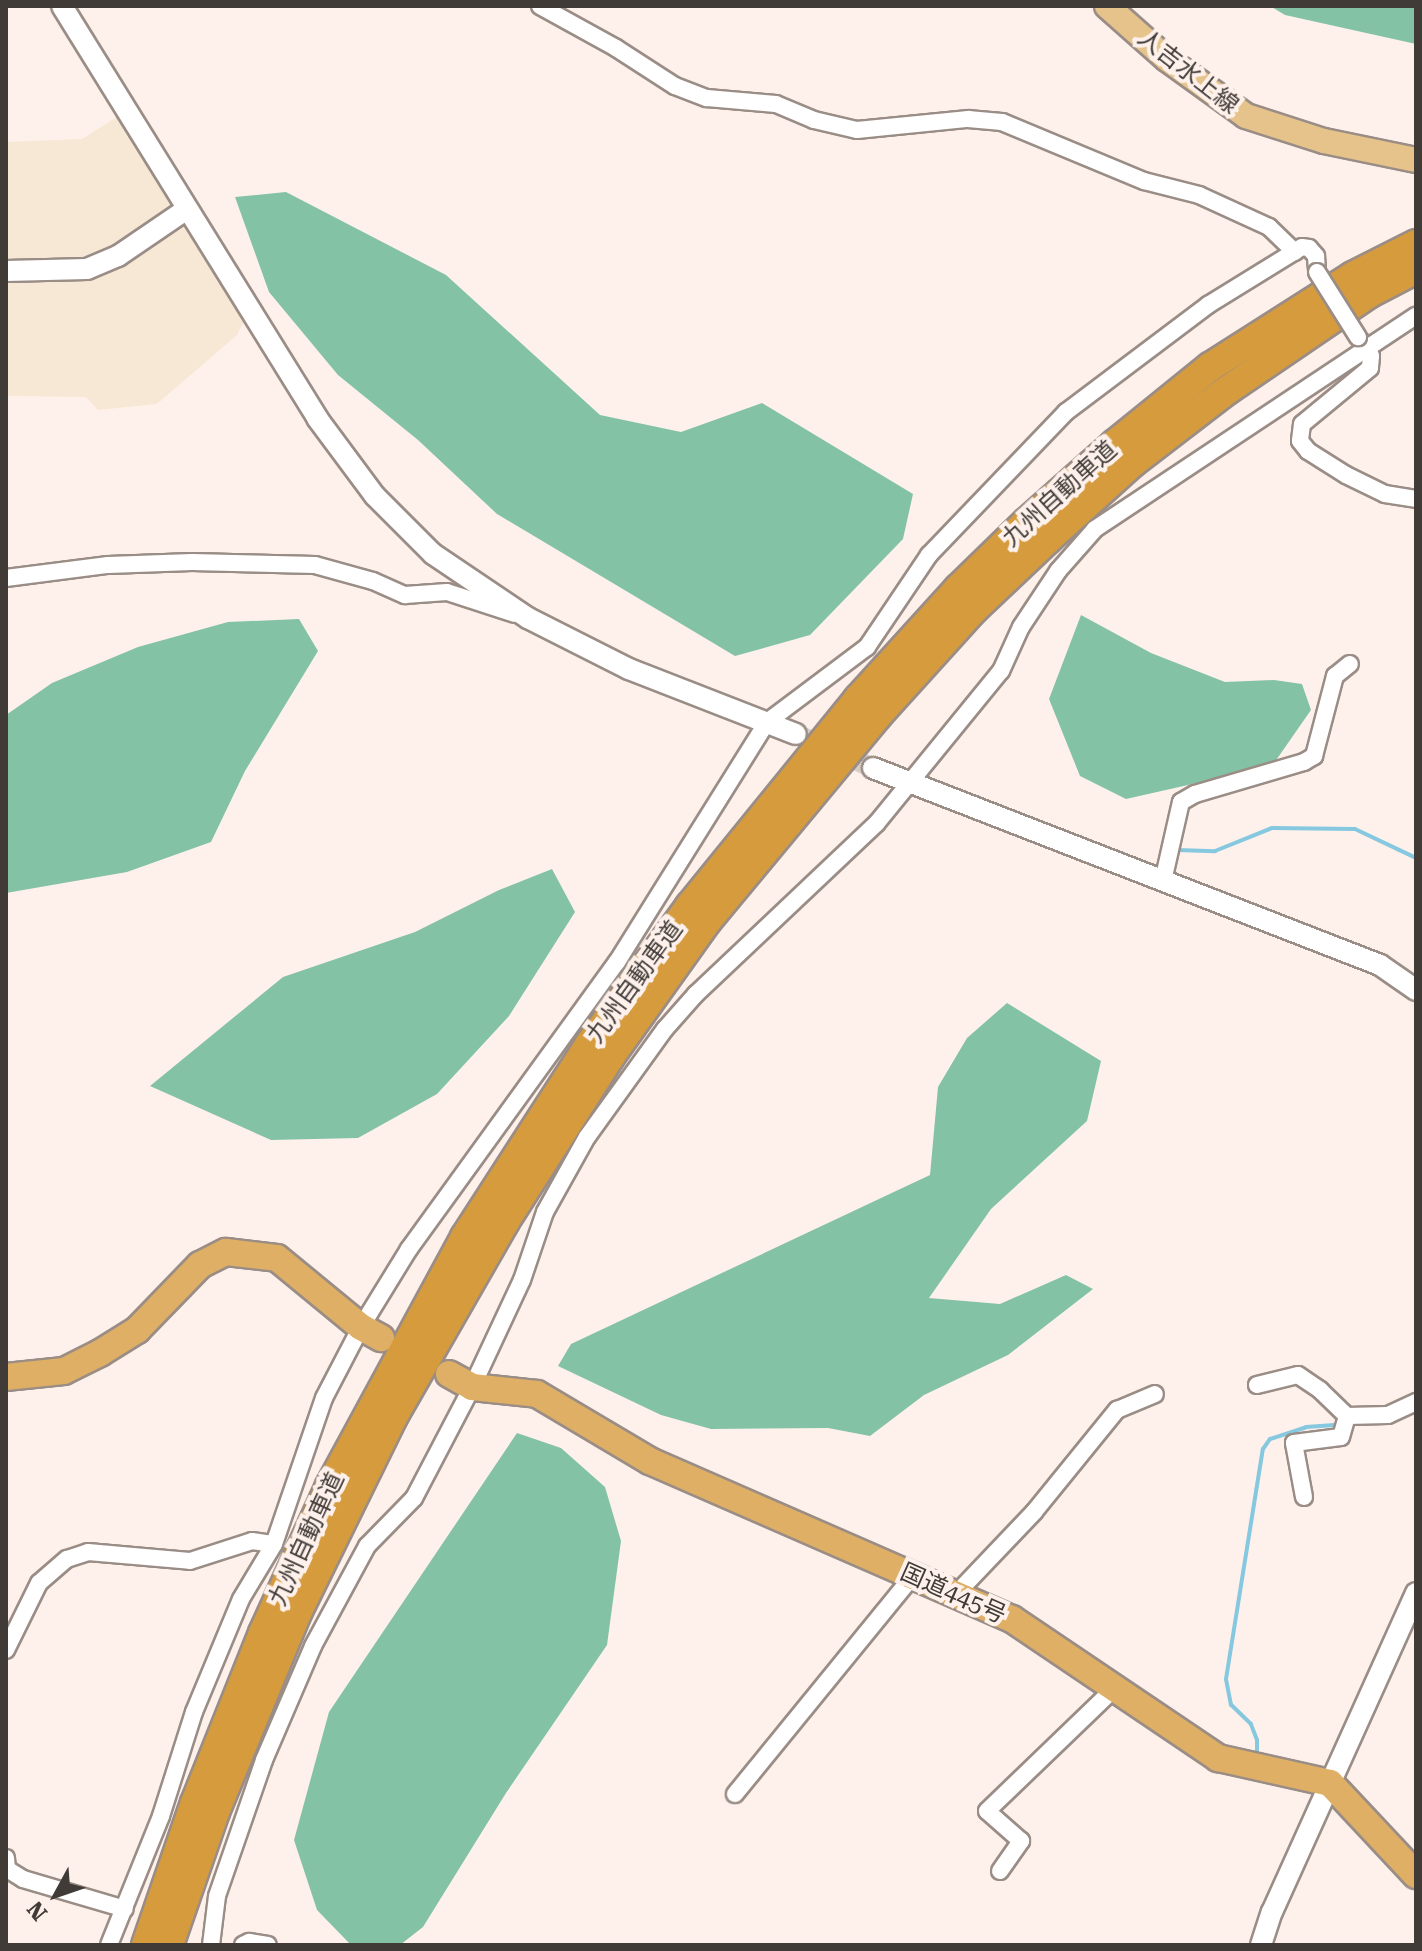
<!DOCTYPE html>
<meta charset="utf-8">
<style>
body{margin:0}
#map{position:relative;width:1422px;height:1951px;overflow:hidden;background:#fef1eb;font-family:"Roboto Serif","Noto Sans JP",serif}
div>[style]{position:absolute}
.industrial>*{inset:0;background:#f7e8d5}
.forest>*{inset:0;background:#84c2a6}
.stream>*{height:4px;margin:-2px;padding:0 2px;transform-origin:2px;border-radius:2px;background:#85c8df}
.tertiary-tunnel>*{height:20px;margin-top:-10px;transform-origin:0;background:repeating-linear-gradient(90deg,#d8cdc7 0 20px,transparent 0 30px)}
.roads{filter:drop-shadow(2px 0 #9a8d86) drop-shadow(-2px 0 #9a8d86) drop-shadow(0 2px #9a8d86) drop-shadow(0 -2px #9a8d86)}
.minor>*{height:16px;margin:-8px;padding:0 8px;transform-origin:8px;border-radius:8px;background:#fff}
.tertiary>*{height:20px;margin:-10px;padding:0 10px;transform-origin:10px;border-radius:10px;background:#fff}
.primary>*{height:24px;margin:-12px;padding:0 12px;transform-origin:12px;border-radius:12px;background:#e6c38b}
.trunk>*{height:26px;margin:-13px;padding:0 13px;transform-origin:13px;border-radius:13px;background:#deaf64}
.motorway>*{height:28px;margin:-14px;padding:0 14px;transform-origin:14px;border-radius:14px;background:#d59b3d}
.bridges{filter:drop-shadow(2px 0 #9a8d86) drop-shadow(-2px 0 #9a8d86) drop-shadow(0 2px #9a8d86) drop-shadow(0 -2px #9a8d86)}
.minor-bridge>*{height:16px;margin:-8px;padding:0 8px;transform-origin:8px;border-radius:8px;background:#fff}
span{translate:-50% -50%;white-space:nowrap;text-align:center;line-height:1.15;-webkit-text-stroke:8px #fef1eb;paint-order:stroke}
.street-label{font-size:24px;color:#413b38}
.frame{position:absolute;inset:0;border:8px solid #413b38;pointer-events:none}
.north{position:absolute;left:16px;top:1855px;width:80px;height:80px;-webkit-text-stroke:6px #fef1eb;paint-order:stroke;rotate:230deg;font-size:22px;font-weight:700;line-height:32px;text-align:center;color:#413b38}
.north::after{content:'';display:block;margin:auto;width:28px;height:36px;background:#413b38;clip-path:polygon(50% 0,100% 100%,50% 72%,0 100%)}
</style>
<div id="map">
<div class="industrial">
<i style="clip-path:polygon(120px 115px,245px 319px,237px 335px,157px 404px,98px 410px,86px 397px,6px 396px,6px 142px,82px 139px)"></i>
</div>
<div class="forest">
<i style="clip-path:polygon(1270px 6px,1416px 6px,1416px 44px,1285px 15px)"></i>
<i style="clip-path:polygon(286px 192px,446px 275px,600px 415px,681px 432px,762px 403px,913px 494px,903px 539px,810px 635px,735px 656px,497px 514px,418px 440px,338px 375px,269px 292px,235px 197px)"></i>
<i style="clip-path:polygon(1081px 615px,1151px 653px,1225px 682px,1274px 680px,1302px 684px,1311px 710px,1272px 766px,1126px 799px,1080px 776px,1049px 699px)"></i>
<i style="clip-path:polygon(299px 619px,318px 651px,245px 771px,211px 842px,127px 872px,6px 893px,6px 715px,52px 683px,138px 647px,228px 622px)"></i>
<i style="clip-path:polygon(552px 869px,575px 912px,509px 1016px,437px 1094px,358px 1138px,271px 1140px,150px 1086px,283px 977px,415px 932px,499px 890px)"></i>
<i style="clip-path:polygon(1007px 1003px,1101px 1061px,1087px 1121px,991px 1209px,929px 1298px,1000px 1304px,1066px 1275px,1093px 1289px,1008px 1355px,924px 1395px,870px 1436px,828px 1428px,711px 1429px,661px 1415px,558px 1366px,571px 1344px,930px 1175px,938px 1087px,967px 1038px)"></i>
<i style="clip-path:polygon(517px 1433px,561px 1448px,605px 1487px,621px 1541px,607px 1645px,506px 1793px,423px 1927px,400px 1945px,351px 1945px,317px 1910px,294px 1840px,329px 1712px)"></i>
</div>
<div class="stream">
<i style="left:1177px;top:850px;width:38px;rotate:2deg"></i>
<i style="left:1215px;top:851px;width:61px;rotate:-22deg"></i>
<i style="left:1272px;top:828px;width:83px;rotate:0.7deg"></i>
<i style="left:1355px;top:829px;width:68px;rotate:25.4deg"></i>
<i style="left:1257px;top:1756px;width:16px;rotate:-90deg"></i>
<i style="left:1257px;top:1740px;width:17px;rotate:-111deg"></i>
<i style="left:1251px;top:1724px;width:28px;rotate:-136deg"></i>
<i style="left:1231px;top:1705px;width:26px;rotate:-101deg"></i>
<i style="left:1226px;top:1679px;width:233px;rotate:-80.9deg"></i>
<i style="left:1263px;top:1449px;width:12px;rotate:-55deg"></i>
<i style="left:1270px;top:1439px;width:38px;rotate:-18deg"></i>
<i style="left:1306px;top:1427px;width:32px;rotate:-4deg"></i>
</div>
<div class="tertiary-tunnel">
<i style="left:796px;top:734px;width:84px;rotate:23.8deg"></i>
</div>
<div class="roads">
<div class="minor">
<i style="left:540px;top:6px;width:87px;rotate:28.9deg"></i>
<i style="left:616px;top:48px;width:70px;rotate:32.8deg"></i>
<i style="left:675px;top:86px;width:34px;rotate:21deg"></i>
<i style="left:707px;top:98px;width:69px;rotate:5deg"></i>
<i style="left:776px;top:104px;width:41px;rotate:22.8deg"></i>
<i style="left:814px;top:120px;width:44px;rotate:13.1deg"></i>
<i style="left:857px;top:130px;width:112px;rotate:-5.7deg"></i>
<i style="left:968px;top:119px;width:34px;rotate:5deg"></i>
<i style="left:1002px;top:122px;width:154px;rotate:22.6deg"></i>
<i style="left:1144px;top:181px;width:57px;rotate:14.3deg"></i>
<i style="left:1199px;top:195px;width:77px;rotate:24.6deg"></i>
<i style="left:1269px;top:227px;width:36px;rotate:44deg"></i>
<i style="left:1361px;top:341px;width:18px;rotate:56deg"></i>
<i style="left:1371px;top:356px;width:12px;rotate:95deg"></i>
<i style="left:1370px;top:368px;width:88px;rotate:140.5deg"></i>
<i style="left:1302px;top:424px;width:17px;rotate:97deg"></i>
<i style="left:1300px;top:441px;width:13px;rotate:51deg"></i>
<i style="left:1308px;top:451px;width:45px;rotate:32.3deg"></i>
<i style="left:1346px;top:475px;width:43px;rotate:26deg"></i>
<i style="left:1385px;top:494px;width:31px;rotate:9deg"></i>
<i style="left:6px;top:578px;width:103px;rotate:-7.3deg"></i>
<i style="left:108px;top:565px;width:84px;rotate:-2deg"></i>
<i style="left:192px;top:562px;width:123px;rotate:1.4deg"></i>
<i style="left:315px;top:565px;width:60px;rotate:15.4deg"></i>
<i style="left:373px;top:581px;width:35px;rotate:24deg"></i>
<i style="left:405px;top:595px;width:42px;rotate:-4.1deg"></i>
<i style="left:447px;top:592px;width:71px;rotate:17.9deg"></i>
<i style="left:1163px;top:881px;width:81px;rotate:-77.2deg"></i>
<i style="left:1181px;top:802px;width:16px;rotate:-30deg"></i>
<i style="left:1195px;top:794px;width:114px;rotate:-16.4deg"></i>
<i style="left:1304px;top:762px;width:12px;rotate:-31deg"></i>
<i style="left:1314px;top:756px;width:83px;rotate:-75.3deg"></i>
<i style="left:1335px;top:676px;width:19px;rotate:-39deg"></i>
<i style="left:1257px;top:1385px;width:42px;rotate:-13.7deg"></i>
<i style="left:1298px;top:1375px;width:27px;rotate:34deg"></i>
<i style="left:1320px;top:1390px;width:37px;rotate:44deg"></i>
<i style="left:1347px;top:1416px;width:41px;rotate:-1.4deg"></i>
<i style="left:1388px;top:1415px;width:31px;rotate:-25deg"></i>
<i style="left:1304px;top:1497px;width:55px;rotate:-100.5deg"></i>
<i style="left:1294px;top:1443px;width:47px;rotate:-7.3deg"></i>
<i style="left:1341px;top:1437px;width:22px;rotate:-74deg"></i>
<i style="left:956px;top:1594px;width:113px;rotate:-46.4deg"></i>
<i style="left:1034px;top:1512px;width:132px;rotate:-50.9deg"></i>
<i style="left:1117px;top:1410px;width:41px;rotate:-22.8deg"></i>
<i style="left:6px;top:1650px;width:75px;rotate:-63.8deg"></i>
<i style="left:39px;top:1583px;width:37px;rotate:-41deg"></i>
<i style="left:67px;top:1559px;width:22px;rotate:-18deg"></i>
<i style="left:88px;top:1552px;width:102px;rotate:5deg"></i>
<i style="left:190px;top:1561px;width:65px;rotate:-17.9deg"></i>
<i style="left:252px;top:1541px;width:22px;rotate:8deg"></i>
<i style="left:735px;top:1794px;width:281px;rotate:-50.8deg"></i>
<i style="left:6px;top:1858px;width:11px;rotate:85deg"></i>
<i style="left:7px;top:1869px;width:19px;rotate:32deg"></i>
<i style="left:23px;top:1879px;width:106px;rotate:16.4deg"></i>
<i style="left:1000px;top:1871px;width:37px;rotate:-55deg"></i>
<i style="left:1021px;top:1841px;width:45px;rotate:-138.6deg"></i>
<i style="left:987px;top:1811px;width:179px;rotate:-43.9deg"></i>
<i style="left:109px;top:1945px;width:139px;rotate:-68deg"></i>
<i style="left:161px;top:1816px;width:109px;rotate:-72.4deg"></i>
<i style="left:194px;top:1712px;width:122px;rotate:-67.4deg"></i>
<i style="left:241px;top:1599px;width:64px;rotate:-59deg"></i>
<i style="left:274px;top:1544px;width:154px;rotate:-71.1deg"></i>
<i style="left:324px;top:1398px;width:80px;rotate:-62.5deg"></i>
<i style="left:361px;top:1327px;width:92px;rotate:-58.4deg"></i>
<i style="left:409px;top:1249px;width:354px;rotate:-54.1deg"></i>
<i style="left:617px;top:962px;width:283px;rotate:-58deg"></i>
<i style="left:767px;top:722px;width:125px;rotate:-36.9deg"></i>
<i style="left:867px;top:647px;width:111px;rotate:-56deg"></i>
<i style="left:929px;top:555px;width:198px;rotate:-46.2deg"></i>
<i style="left:1066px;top:412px;width:178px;rotate:-37deg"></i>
<i style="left:1208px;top:305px;width:110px;rotate:-31.7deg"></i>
<i style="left:1302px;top:247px;width:7px;rotate:8deg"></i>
<i style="left:1309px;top:248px;width:11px;rotate:49deg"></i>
<i style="left:1316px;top:256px;width:16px;rotate:86deg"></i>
<i style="left:211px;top:1945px;width:49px;rotate:-83deg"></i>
<i style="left:217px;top:1896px;width:144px;rotate:-70.9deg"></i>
<i style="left:264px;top:1760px;width:124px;rotate:-66.7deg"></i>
<i style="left:313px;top:1646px;width:114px;rotate:-61.6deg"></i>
<i style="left:367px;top:1546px;width:67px;rotate:-45.6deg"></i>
<i style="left:414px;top:1498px;width:125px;rotate:-62.4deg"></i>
<i style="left:472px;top:1387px;width:118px;rotate:-65deg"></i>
<i style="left:522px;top:1280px;width:72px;rotate:-71.3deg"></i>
<i style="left:545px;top:1212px;width:86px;rotate:-60.8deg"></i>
<i style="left:587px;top:1137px;width:133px;rotate:-54.2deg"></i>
<i style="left:665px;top:1029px;width:47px;rotate:-48.5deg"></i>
<i style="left:696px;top:994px;width:248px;rotate:-43.4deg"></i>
<i style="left:876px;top:824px;width:198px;rotate:-50.8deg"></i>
<i style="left:1001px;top:671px;width:48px;rotate:-65.6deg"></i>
<i style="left:1021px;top:627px;width:67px;rotate:-56.5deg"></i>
<i style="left:1058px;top:571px;width:56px;rotate:-48.6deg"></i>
<i style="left:1095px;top:529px;width:385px;rotate:-33.6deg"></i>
<i style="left:243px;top:1945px;width:7px;rotate:-27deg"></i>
<i style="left:249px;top:1942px;width:19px;rotate:9deg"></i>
</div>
<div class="tertiary">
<i style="left:62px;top:6px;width:485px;rotate:58.2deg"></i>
<i style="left:317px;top:418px;width:97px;rotate:53.4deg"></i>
<i style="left:375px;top:496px;width:82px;rotate:45deg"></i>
<i style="left:433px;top:554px;width:115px;rotate:34deg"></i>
<i style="left:528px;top:618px;width:113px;rotate:26.8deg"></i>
<i style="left:629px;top:669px;width:179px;rotate:21.3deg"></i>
<i style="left:6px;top:271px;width:81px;rotate:-1.4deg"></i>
<i style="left:87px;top:269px;width:34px;rotate:-23deg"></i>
<i style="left:118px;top:256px;width:83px;rotate:-34.3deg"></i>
<i style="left:873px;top:768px;width:544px;rotate:21.23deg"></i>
<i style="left:1380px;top:965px;width:44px;rotate:34.8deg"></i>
<i style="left:1261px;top:1945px;width:35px;rotate:-72deg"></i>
<i style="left:1272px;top:1912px;width:350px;rotate:-65.7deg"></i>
</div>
<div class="primary">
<i style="left:1107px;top:6px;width:80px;rotate:41.5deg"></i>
<i style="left:1167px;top:59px;width:97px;rotate:35.8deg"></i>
<i style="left:1246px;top:116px;width:82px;rotate:17.8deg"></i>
<i style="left:1324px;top:141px;width:94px;rotate:11.7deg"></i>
</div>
<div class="trunk">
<i style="left:449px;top:1374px;width:26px;rotate:29deg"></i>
<i style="left:472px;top:1387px;width:65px;rotate:6.1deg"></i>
<i style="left:537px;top:1394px;width:131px;rotate:30.7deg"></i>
<i style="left:650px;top:1461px;width:395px;rotate:23.6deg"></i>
<i style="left:1012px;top:1619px;width:249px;rotate:34deg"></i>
<i style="left:1218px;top:1758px;width:115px;rotate:12.6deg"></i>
<i style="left:1330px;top:1783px;width:126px;rotate:46.9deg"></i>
<i style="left:6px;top:1377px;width:58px;rotate:-5.9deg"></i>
<i style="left:64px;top:1371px;width:40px;rotate:-26.6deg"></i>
<i style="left:100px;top:1353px;width:44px;rotate:-31.9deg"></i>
<i style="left:137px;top:1330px;width:91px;rotate:-45.9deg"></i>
<i style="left:200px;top:1265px;width:29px;rotate:-27deg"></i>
<i style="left:226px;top:1252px;width:51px;rotate:6.7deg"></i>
<i style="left:277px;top:1258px;width:109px;rotate:39.4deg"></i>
<i style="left:361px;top:1327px;width:23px;rotate:29deg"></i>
</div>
<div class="motorway">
<i style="left:146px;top:1945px;width:150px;rotate:-71deg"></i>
<i style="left:195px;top:1803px;width:183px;rotate:-68.2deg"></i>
<i style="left:263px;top:1633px;width:162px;rotate:-65.5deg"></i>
<i style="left:330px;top:1486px;width:283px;rotate:-61.5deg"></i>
<i style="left:465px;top:1237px;width:229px;rotate:-57.1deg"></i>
<i style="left:589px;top:1045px;width:172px;rotate:-54deg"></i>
<i style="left:690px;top:906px;width:267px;rotate:-50.9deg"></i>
<i style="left:858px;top:699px;width:149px;rotate:-47.7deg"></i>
<i style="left:958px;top:589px;width:96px;rotate:-44.2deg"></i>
<i style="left:1027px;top:522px;width:119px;rotate:-41.6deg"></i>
<i style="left:1116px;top:443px;width:121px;rotate:-39deg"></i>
<i style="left:1210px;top:367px;width:169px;rotate:-32.5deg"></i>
<i style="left:1353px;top:276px;width:71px;rotate:-26.9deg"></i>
<i style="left:169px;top:1945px;width:141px;rotate:-70.9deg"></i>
<i style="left:215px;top:1812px;width:215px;rotate:-67.6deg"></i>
<i style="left:297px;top:1613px;width:218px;rotate:-63.9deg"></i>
<i style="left:393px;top:1417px;width:224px;rotate:-60.2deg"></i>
<i style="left:504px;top:1223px;width:197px;rotate:-57.4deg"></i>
<i style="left:610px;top:1057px;width:167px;rotate:-54.5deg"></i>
<i style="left:707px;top:921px;width:268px;rotate:-50.3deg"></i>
<i style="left:878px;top:715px;width:142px;rotate:-47.9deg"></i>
<i style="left:973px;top:610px;width:103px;rotate:-43.4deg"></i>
<i style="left:1048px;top:539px;width:113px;rotate:-42.1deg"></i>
<i style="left:1132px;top:463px;width:118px;rotate:-37.5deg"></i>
<i style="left:1226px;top:391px;width:172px;rotate:-34.3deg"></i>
<i style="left:1368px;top:294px;width:54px;rotate:-27.5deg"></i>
</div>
</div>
<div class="bridges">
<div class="minor-bridge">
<i style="left:1317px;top:272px;width:77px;rotate:57.8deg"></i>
</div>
</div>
<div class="street-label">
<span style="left:1188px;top:72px;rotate:38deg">人吉水上線</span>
<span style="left:1060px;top:494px;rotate:-42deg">九州自動車道</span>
<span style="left:635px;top:982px;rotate:-54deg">九州自動車道</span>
<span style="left:307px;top:1539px;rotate:-65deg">九州自動車道</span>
<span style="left:953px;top:1594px;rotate:24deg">国道445号</span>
</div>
<div class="frame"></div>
<div class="north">N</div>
</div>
